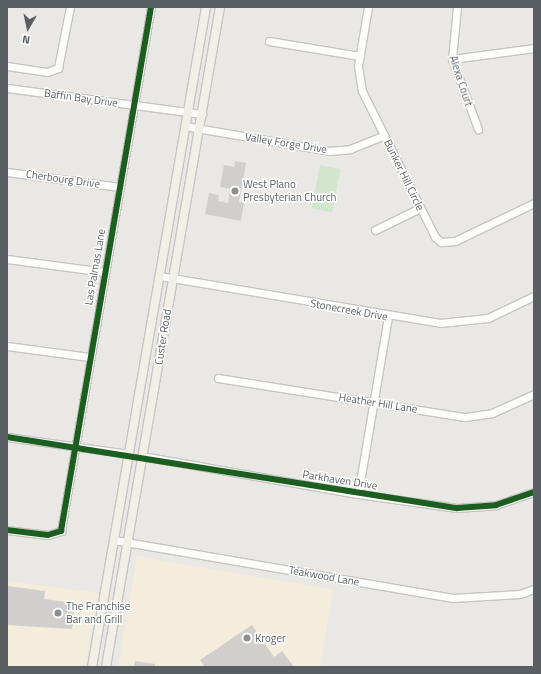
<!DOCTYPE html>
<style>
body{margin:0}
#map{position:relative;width:541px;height:674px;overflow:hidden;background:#eae8e4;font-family:"Titillium Web",sans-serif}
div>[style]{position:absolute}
.commercial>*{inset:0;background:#f5eddb}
.green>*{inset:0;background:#d2e6ce;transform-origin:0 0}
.building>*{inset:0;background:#d1cfcd}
.roads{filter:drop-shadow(1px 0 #c5c5c4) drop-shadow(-1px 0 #c5c5c4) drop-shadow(0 1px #c5c5c4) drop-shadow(0 -1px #c5c5c4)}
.minor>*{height:7px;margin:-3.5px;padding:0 3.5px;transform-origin:3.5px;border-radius:3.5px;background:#fcfcfb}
.major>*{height:8px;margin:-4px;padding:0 4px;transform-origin:4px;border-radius:4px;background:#f2efe7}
.cycleway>*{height:6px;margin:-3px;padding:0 3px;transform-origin:3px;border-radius:3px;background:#1b5e20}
.dots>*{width:11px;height:11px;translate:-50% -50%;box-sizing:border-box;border:2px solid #fff;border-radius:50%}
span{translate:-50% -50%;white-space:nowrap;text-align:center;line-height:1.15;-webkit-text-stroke:3px #fff;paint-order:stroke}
.street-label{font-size:11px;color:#595e62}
.poi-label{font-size:11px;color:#595e62}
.left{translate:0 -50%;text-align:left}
.frame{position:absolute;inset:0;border:8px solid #595e62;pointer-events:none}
.north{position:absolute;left:8px;top:8px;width:40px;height:40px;-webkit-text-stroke:3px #fff;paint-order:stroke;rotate:189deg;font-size:11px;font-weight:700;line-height:16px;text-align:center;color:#595e62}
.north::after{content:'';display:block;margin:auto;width:14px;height:18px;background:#595e62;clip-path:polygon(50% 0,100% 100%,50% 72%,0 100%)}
</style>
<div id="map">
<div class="commercial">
<i style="clip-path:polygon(137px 556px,333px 590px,320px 667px,118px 667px)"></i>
<i style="clip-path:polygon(7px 581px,98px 593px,85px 667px,7px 667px)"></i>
</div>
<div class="green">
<i style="left:320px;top:165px;width:21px;height:44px;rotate:11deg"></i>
</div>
<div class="building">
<i style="clip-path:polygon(235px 161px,246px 163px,239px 202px,244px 203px,241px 221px,205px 214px,209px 193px,219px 195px,218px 201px,228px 203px,230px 189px,220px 187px,224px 165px,234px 167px)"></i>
<i style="clip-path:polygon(7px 586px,45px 591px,44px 599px,75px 603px,72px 629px,7px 625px)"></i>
<i style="clip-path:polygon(252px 625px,274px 657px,282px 651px,294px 667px,205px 667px,200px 660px)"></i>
<i style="clip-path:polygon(135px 661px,155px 664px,155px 667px,134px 667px)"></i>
</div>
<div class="roads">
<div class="minor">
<i style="left:368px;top:7px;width:60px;rotate:99.6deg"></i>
<i style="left:358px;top:66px;width:25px;rotate:81deg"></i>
<i style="left:362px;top:91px;width:163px;rotate:63.4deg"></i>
<i style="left:435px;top:237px;width:8px;rotate:40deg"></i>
<i style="left:441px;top:242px;width:14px;rotate:-4deg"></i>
<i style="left:455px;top:241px;width:88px;rotate:-25.7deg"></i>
<i style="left:457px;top:7px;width:52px;rotate:95.5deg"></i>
<i style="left:452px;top:59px;width:75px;rotate:69.6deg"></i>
<i style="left:269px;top:41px;width:92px;rotate:9.4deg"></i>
<i style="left:452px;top:59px;width:83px;rotate:-7.6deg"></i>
<i style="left:7px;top:66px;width:40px;rotate:8.5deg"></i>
<i style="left:47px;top:72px;width:12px;rotate:-20deg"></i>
<i style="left:58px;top:68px;width:62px;rotate:-78.9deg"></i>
<i style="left:7px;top:88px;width:197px;rotate:7.6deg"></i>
<i style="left:185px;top:126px;width:146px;rotate:9.8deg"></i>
<i style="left:329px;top:151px;width:21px;rotate:-5deg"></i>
<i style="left:350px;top:149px;width:37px;rotate:-22deg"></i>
<i style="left:7px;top:172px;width:114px;rotate:7.6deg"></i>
<i style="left:375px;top:230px;width:50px;rotate:-26.1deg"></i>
<i style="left:7px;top:259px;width:99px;rotate:7.6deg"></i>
<i style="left:160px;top:276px;width:284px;rotate:9.5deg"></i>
<i style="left:440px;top:323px;width:48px;rotate:-5.9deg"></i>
<i style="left:488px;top:318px;width:51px;rotate:-25.6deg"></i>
<i style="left:7px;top:346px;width:83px;rotate:7.6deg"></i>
<i style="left:218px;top:378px;width:250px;rotate:9deg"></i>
<i style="left:465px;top:417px;width:27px;rotate:-8deg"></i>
<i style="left:492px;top:413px;width:46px;rotate:-24.3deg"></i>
<i style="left:7px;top:437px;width:123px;rotate:7.9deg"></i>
<i style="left:142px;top:456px;width:219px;rotate:10deg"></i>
<i style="left:358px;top:494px;width:100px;rotate:8deg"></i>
<i style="left:457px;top:508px;width:39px;rotate:-4deg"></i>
<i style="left:496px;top:505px;width:40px;rotate:-18.9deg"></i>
<i style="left:358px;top:494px;width:180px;rotate:-80.4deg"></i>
<i style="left:7px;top:530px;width:41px;rotate:7deg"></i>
<i style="left:48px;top:535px;width:14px;rotate:-17deg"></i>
<i style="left:61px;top:531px;width:532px;rotate:-80.25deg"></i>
<i style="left:114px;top:540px;width:344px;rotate:9.7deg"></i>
<i style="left:453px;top:598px;width:67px;rotate:-3.4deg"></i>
<i style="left:520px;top:594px;width:15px;rotate:-20deg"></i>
</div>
<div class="major">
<i style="left:92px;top:667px;width:670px;rotate:-80.2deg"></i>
<i style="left:106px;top:667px;width:670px;rotate:-80.2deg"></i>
</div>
</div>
<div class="cycleway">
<i style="left:7px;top:437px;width:456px;rotate:9deg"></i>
<i style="left:457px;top:508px;width:39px;rotate:-4deg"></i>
<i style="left:496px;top:505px;width:40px;rotate:-18.9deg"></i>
<i style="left:7px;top:530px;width:41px;rotate:7deg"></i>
<i style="left:48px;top:535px;width:14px;rotate:-17deg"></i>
<i style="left:61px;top:531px;width:532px;rotate:-80.25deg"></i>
</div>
<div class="dots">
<i style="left:235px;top:191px;background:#8c8e90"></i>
<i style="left:58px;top:613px;background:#8c8e90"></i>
<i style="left:247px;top:638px;background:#8c8e90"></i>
</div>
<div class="street-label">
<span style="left:461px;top:81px;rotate:72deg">Alexa Court</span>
<span style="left:81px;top:98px;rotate:8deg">Baffin Bay Drive</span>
<span style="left:286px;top:143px;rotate:9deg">Valley Forge Drive</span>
<span style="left:404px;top:175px;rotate:64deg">Bunker Hill Circle</span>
<span style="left:63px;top:179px;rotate:8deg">Cherbourg Drive</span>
<span style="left:95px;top:267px;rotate:-80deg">Las Palmas Lane</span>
<span style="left:349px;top:310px;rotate:10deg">Stonecreek Drive</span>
<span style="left:163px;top:337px;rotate:-81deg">Custer Road</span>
<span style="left:378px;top:403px;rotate:9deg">Heather Hill Lane</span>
<span style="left:340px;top:480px;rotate:9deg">Parkhaven Drive</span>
<span style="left:324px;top:576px;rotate:10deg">Teakwood Lane</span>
</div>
<div class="poi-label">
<span class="left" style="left:243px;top:191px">West Plano<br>Presbyterian Church</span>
<span class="left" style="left:66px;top:613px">The Franchise<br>Bar and Grill</span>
<span class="left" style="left:255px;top:638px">Kroger</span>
</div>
<div class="frame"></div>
<div class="north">N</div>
</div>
